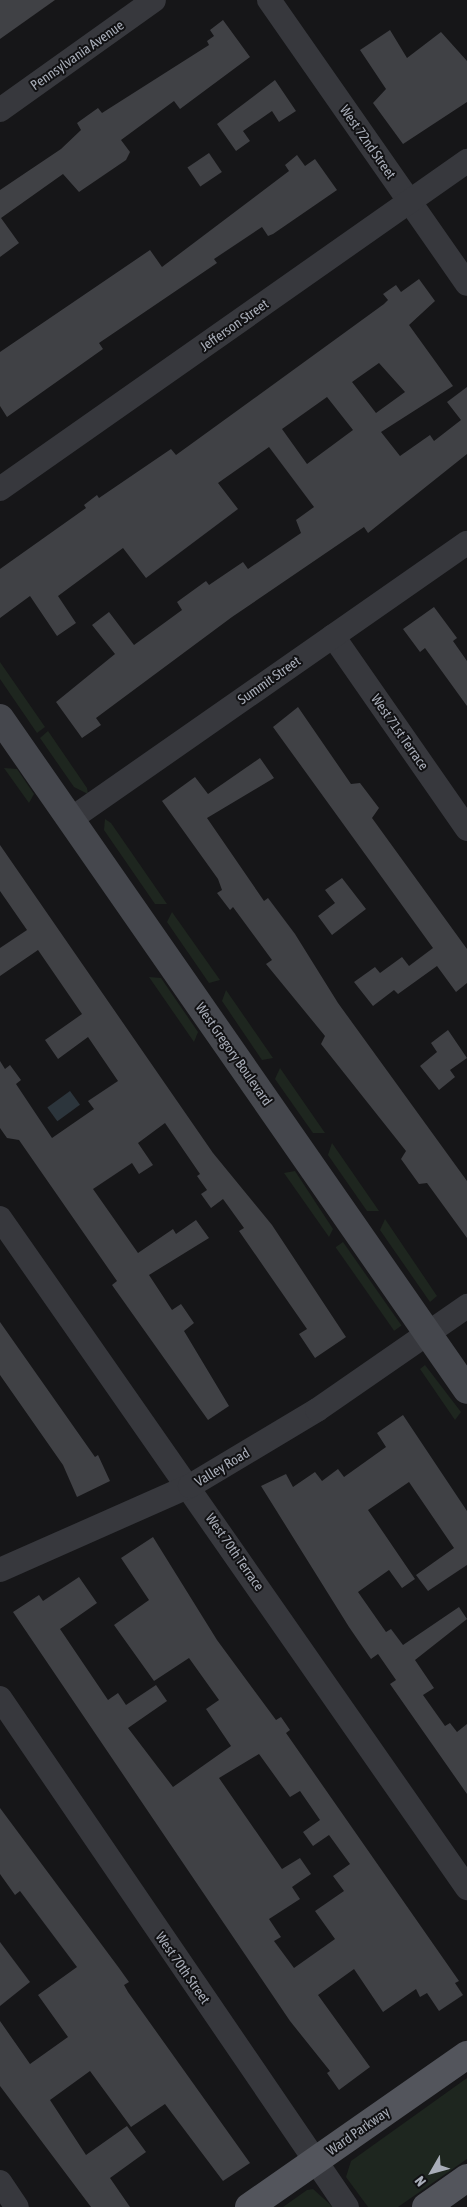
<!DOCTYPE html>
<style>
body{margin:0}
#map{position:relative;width:467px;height:2207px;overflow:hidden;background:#161618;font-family:"Asap Condensed",sans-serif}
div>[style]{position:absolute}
.green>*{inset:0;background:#1e261f;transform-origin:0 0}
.water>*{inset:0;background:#2c353c;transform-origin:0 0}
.building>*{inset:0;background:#404145;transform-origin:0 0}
.minor>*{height:24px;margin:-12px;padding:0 12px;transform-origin:12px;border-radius:12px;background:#37383d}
.secondary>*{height:28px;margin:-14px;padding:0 14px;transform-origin:14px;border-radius:14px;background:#45474d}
.primary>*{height:28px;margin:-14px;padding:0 14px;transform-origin:14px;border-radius:14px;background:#53555c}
span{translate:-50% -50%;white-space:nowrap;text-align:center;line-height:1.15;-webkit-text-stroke:4px #111113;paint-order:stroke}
.street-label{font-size:14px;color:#a8adb8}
.north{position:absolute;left:407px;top:2147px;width:50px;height:50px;-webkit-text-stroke:4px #111113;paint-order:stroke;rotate:232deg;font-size:14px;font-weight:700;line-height:20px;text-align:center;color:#a8adb8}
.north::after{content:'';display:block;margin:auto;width:18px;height:22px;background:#a8adb8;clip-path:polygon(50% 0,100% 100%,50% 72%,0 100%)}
</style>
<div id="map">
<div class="green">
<i style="clip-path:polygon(0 662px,45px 727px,37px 733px,0 679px)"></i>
<i style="clip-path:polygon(48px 731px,87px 788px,88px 794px,74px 787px,40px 738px)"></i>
<i style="clip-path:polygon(4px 768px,17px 769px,34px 794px,29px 803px)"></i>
<i style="clip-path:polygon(105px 819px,111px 823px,167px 904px,155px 904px,104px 830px)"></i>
<i style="clip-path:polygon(172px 912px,220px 980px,209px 983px,167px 922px)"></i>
<i style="clip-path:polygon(149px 977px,161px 978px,198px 1032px,194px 1042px)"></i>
<i style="clip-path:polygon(226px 990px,273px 1058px,262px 1060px,222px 1001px)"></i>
<i style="clip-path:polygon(280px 1068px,325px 1133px,313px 1133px,275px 1079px)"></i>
<i style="clip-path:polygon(332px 1143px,379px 1211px,367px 1211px,328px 1155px)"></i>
<i style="clip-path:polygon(295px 1171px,333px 1229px,329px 1237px,284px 1173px)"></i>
<i style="clip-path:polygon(385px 1219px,437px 1296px,430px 1302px,380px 1230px)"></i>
<i style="left:343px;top:1242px;width:102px;height:9px;rotate:55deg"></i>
<i style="clip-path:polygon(425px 1365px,461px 1412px,455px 1420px,420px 1369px)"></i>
<i style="clip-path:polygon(467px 2078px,467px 2159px,398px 2207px,368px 2207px,346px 2177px,351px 2161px)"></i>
<i style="clip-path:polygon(313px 2189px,333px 2207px,283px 2207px,307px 2190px)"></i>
</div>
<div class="water">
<i style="left:70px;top:1091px;width:17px;height:28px;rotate:54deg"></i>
</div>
<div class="building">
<i style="clip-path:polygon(0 0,55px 0,0 39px)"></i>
<i style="clip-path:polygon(223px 20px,250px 57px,180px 109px,174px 101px,121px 140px,130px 152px,126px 160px,79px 192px,63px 174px,1px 218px,19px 243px,0 257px,0 190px,61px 149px,81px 130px,77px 123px,98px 108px,102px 113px,209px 45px,207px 41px,214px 36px,210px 30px)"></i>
<i style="clip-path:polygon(390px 30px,407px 58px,441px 32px,467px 61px,467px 102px,403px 144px,373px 103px,386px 89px,360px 50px)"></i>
<i style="clip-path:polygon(275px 80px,296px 111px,279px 122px,272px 111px,243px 131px,250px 141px,236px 151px,217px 124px)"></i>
<i style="left:209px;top:153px;width:23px;height:26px;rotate:56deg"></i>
<i style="clip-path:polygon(297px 155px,305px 166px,315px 159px,337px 190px,273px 234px,268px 236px,262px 227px,214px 259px,217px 263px,99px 343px,103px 349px,7px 417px,0 406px,0 352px,150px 250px,162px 267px,289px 171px,285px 165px)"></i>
<i style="clip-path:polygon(evenodd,419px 279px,435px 301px,409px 325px,453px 386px,381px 432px,400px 456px,430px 435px,434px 441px,461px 420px,447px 402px,467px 387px,467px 454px,368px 533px,364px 527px,232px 617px,96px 718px,101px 725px,82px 738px,56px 702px,115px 654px,92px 625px,109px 612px,134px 645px,182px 610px,177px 602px,206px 581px,209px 585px,243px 562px,248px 569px,301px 533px,296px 520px,314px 507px,269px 447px,218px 483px,238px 509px,146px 578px,123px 548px,58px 596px,76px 623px,57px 636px,30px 596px,0 618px,0 569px,86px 508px,84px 505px,97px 495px,99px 498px,171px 449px,176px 455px,384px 304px,388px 300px,383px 294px,396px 285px,401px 292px,419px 279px,379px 363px,405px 392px,376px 413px,352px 382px,379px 363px,419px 279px,327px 397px,353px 430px,307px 464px,282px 429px,327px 397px)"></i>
<i style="clip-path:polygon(434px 607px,457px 638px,453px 641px,467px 661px,467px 706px,425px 648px,420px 652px,403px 629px)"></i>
<i style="clip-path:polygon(298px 707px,351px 784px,360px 783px,379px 808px,372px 818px,467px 949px,467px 983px,456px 992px,437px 966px,398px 994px,394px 990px,373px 1006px,354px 982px,375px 967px,380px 973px,402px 957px,409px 966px,433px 948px,273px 727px)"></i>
<i style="clip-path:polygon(260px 758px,274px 778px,207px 818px,264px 901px,268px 898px,295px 934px,338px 1003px,467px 1181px,467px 1238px,427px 1183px,419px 1184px,401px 1159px,406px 1151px,321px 1044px,325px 1036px,266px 964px,272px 960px,233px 907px,230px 910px,217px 893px,222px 890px,218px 879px,162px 801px,195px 777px,208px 794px)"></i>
<i style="clip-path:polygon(0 845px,213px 1153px,272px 1225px,346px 1337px,315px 1358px,299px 1334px,307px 1329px,239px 1231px,244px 1228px,223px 1199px,211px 1208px,201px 1194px,207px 1190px,197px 1176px,200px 1174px,165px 1123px,138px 1143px,153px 1165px,139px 1174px,132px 1163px,93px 1189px,138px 1253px,173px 1229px,176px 1234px,196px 1220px,209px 1238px,149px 1275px,172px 1310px,181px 1304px,194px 1323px,184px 1331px,229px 1406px,208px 1420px,112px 1285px,117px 1281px,19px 1140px,7px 1138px,0 1128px,0 1061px,5px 1069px,10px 1065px,21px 1080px,16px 1084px,52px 1138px,94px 1109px,88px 1101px,118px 1081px,88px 1037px,58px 1059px,45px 1040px,82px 1014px,38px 950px,0 976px,0 948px,27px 930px,0 891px)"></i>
<i style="clip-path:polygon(342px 878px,366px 909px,332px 935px,318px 916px,335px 903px,325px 890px)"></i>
<i style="clip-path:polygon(448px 1030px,467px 1058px,450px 1070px,455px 1077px,439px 1090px,420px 1066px,437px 1052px,431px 1043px)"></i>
<i style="clip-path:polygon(0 1322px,95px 1457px,98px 1455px,110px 1481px,77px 1497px,63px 1465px,0 1375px)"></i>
<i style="clip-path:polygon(403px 1415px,467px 1511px,467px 1565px,428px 1591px,416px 1575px,454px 1548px,409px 1482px,368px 1510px,415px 1579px,402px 1588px,389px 1570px,358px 1592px,386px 1632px,391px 1629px,403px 1645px,459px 1607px,467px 1619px,415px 1660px,434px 1688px,423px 1695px,445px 1726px,450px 1723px,457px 1732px,467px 1724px,467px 1794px,390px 1684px,396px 1680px,378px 1654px,371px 1659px,349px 1627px,261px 1486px,286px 1474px,293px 1487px,315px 1472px,322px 1481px,338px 1469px,344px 1477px,386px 1447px,377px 1433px)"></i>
<i style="clip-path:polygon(evenodd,153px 1537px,217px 1640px,276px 1720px,281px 1717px,290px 1730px,286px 1733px,459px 1981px,455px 1983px,463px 1995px,439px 2011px,427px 1993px,420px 1997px,416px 1989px,383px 2012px,354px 1969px,318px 1995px,370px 2067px,339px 2090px,327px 2073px,330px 2071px,290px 2021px,13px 1612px,39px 1595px,43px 1601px,79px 1577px,97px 1603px,60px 1629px,108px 1700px,118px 1693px,126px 1705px,156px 1685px,167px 1701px,128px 1728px,173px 1787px,231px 1746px,206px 1709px,219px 1700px,189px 1658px,154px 1681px,114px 1625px,149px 1600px,121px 1558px,153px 1537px,259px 1754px,290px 1797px,300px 1791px,320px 1820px,303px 1832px,313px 1846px,329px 1835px,350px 1864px,333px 1876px,344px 1891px,315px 1911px,335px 1939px,294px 1968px,274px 1941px,281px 1937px,269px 1919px,300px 1899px,292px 1887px,311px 1874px,300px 1858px,282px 1869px,219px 1778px,259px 1754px)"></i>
<i style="clip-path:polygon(0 1808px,119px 1968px,129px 1982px,124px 1985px,128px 1992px,250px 2163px,223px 2181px,165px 2104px,131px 2127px,90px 2071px,50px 2100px,86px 2155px,127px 2126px,146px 2152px,110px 2178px,130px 2207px,91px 2207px,0 2086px,0 2021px,30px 2064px,68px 2037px,38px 1995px,77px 1967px,20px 1891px,15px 1895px,0 1874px)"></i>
<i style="clip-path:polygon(0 1942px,30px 1982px,0 2006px)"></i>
</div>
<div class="minor">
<i style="left:269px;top:0;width:346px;rotate:55.1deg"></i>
<i style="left:0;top:110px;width:189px;rotate:-35.5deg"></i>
<i style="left:0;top:489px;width:571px;rotate:-35.08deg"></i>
<i style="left:333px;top:636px;width:235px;rotate:55.2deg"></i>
<i style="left:71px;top:819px;width:483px;rotate:-34.9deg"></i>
<i style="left:0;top:1218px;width:817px;rotate:55.12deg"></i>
<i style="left:0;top:1570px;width:208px;rotate:-23.9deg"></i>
<i style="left:190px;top:1486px;width:148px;rotate:-30.9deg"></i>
<i style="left:317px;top:1410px;width:183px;rotate:-34.7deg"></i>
<i style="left:0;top:1698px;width:616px;rotate:55.72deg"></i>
<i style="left:0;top:2182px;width:30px;rotate:56deg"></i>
</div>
<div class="secondary">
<i style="left:0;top:718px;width:818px;rotate:55.2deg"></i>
</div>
<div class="primary">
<i style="left:249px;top:2207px;width:266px;rotate:-34.9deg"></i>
<i style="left:426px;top:2207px;width:50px;rotate:-35.3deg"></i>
</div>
<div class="street-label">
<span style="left:77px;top:55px;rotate:-35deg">Pennsylvania Avenue</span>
<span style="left:368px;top:142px;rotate:55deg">West 72nd Street</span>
<span style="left:234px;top:325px;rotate:-35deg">Jefferson Street</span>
<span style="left:269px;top:680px;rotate:-35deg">Summit Street</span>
<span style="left:400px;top:732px;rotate:55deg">West 71st Terrace</span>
<span style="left:234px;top:1054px;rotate:55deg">West Gregory Boulevard</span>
<span style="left:222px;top:1467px;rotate:-31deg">Valley Road</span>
<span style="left:235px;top:1552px;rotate:55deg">West 70th Terrace</span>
<span style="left:183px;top:1968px;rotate:55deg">West 70th Street</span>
<span style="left:358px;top:2131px;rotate:-35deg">Ward Parkway</span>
</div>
<div class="north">N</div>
</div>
